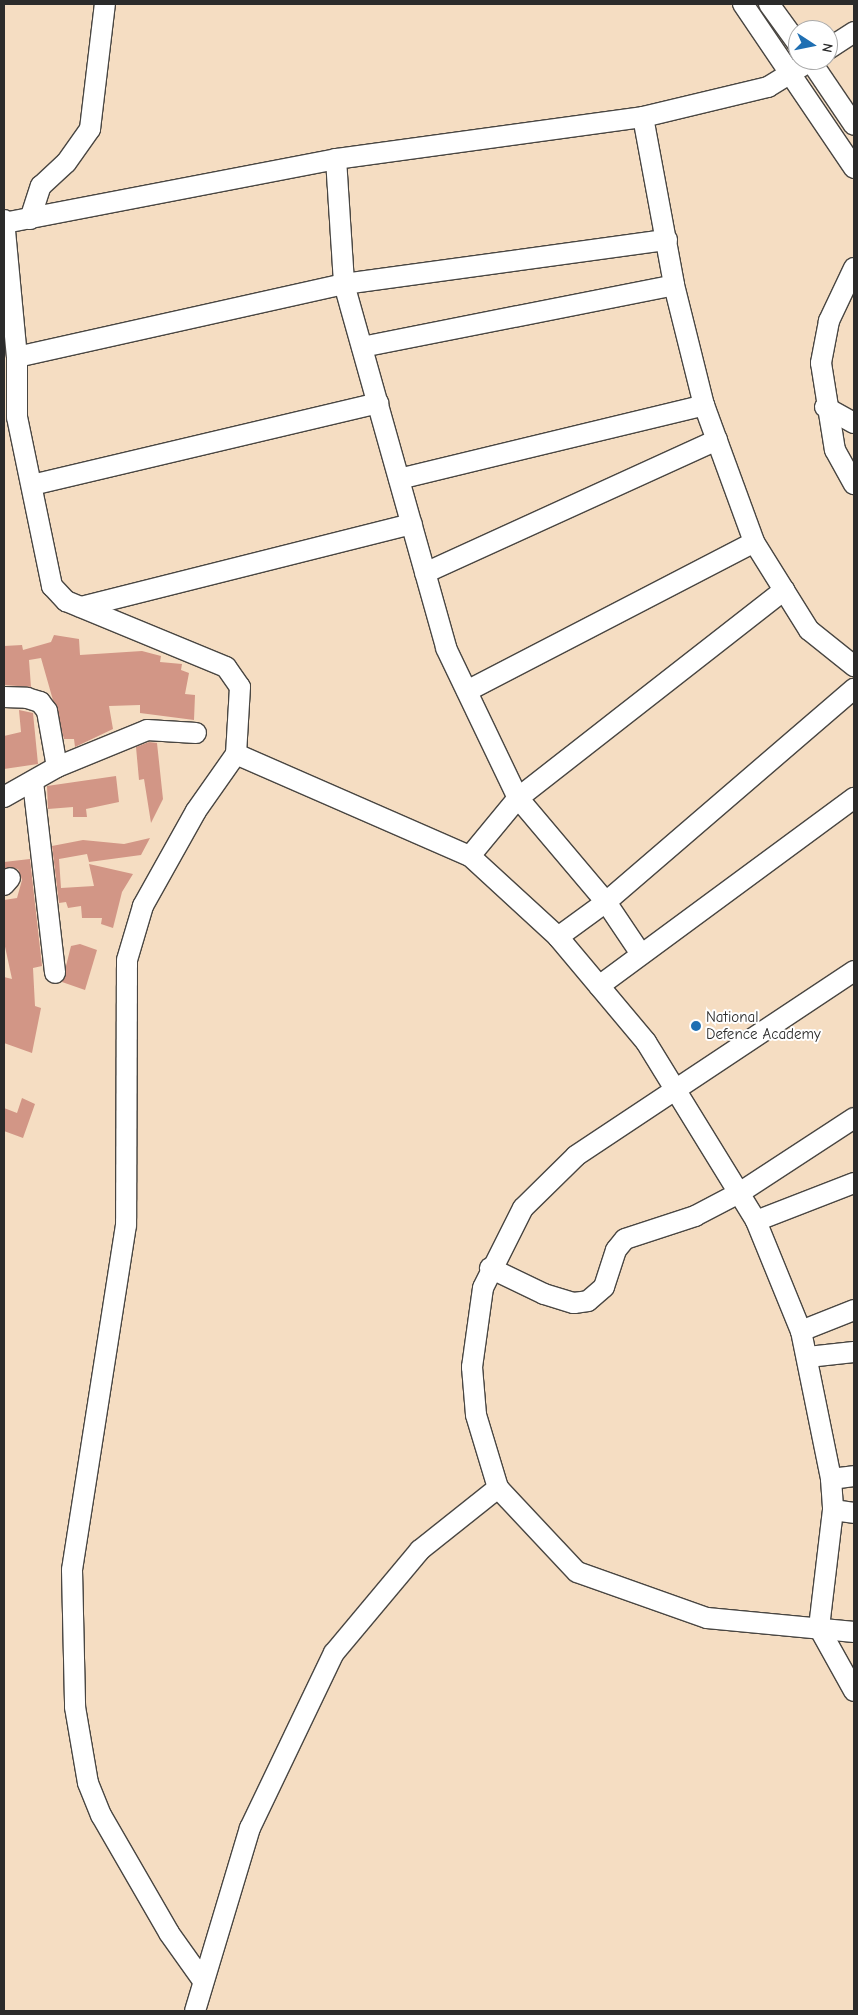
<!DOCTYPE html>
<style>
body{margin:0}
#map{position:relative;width:858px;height:2015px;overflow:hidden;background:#f5ddc2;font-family:"Comic Neue",sans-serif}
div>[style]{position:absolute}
.building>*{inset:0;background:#d29686}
.roads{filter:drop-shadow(1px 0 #494642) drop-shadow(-1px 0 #494642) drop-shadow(0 1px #494642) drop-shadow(0 -1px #494642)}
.minor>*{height:20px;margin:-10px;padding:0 10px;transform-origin:10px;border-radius:10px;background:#fff}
.dots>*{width:14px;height:14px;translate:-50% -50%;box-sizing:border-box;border:2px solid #fff;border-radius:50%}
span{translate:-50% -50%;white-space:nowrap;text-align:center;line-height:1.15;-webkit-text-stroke:4px #fff;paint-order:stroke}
.poi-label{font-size:15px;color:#2b2b2b}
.left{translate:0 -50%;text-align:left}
.frame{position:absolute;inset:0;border:5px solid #2b2b2b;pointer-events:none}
.north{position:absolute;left:788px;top:20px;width:50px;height:50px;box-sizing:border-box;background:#fff;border:1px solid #aaa;border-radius:50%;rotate:101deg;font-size:14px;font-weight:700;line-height:20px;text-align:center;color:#2b2b2b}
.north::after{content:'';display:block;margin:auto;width:18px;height:22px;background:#1f6fb2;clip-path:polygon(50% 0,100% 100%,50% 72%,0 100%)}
</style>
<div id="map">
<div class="building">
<i style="clip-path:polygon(54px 635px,79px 639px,80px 655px,142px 651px,161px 656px,160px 662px,182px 664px,181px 670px,189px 673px,185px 694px,195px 695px,194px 720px,140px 713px,140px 705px,109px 706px,113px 729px,75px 747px,74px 739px,64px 739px,41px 658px,29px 660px,31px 687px,4px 685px,4px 646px,22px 645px,23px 650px,51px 642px)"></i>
<i style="clip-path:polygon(19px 710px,33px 713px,38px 764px,4px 769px,4px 736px,21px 732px)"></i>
<i style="clip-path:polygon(149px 742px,157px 743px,163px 799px,151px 823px,144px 779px,139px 780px,136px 747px)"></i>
<i style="clip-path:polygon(116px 776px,119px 802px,86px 809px,87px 817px,73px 817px,73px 807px,48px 809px,47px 786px)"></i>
<i style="clip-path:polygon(150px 838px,141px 855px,89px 862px,87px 854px,59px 859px,61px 888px,94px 886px,89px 864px,133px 874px,122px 892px,113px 928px,101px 924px,102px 918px,82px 918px,81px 906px,68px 908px,66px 902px,59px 903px,52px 846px,83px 840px,124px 844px)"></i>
<i style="clip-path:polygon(30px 859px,42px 966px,33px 968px,35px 1006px,41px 1008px,32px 1053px,4px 1043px,4px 977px,12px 979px,4px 942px,4px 900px,17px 898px,22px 880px,18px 869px,4px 868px,4px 862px)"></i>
<i style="clip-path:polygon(80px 944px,97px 950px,85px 990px,62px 982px,71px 946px)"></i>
<i style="clip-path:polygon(22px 1098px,35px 1104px,23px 1138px,4px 1131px,4px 1108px,17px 1113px)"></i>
</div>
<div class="roads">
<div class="minor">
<i style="left:743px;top:4px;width:198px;rotate:55.9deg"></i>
<i style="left:769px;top:4px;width:49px;rotate:54.1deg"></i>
<i style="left:828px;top:49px;width:31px;rotate:-33deg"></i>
<i style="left:810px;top:60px;width:78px;rotate:55.9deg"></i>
<i style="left:643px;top:117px;width:171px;rotate:79.5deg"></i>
<i style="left:674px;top:285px;width:124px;rotate:76deg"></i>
<i style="left:704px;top:405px;width:146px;rotate:69.9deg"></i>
<i style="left:754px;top:542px;width:104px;rotate:58deg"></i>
<i style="left:809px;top:630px;width:58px;rotate:38.7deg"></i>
<i style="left:336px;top:159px;width:125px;rotate:86.3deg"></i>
<i style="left:344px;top:284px;width:378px;rotate:74.3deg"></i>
<i style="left:446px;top:648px;width:166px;rotate:64.4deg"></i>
<i style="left:518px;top:798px;width:136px;rotate:49.8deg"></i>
<i style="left:606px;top:902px;width:63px;rotate:56.1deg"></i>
<i style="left:30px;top:219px;width:35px;rotate:-72deg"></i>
<i style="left:41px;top:186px;width:34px;rotate:-43deg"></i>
<i style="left:66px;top:163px;width:42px;rotate:-54.8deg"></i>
<i style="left:90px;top:129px;width:126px;rotate:-83.2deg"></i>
<i style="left:4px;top:220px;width:138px;rotate:84.6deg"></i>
<i style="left:17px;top:357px;width:60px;rotate:90deg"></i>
<i style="left:17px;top:417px;width:173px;rotate:78.3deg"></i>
<i style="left:52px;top:586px;width:21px;rotate:47deg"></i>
<i style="left:66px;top:601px;width:173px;rotate:22.4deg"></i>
<i style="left:226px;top:667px;width:24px;rotate:55deg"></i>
<i style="left:240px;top:687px;width:67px;rotate:93.4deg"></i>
<i style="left:236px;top:754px;width:70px;rotate:125.1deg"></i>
<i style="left:196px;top:811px;width:109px;rotate:119.2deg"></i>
<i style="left:143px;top:906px;width:56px;rotate:106.5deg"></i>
<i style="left:127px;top:960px;width:265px;rotate:90.2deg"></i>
<i style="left:126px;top:1225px;width:349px;rotate:98.9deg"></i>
<i style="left:72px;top:1570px;width:137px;rotate:88.7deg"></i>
<i style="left:75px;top:1707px;width:77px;rotate:80.3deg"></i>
<i style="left:88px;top:1783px;width:35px;rotate:68deg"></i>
<i style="left:101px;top:1815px;width:136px;rotate:60deg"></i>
<i style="left:169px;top:1933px;width:55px;rotate:54.6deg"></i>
<i style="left:4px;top:223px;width:338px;rotate:-10.9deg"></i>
<i style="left:336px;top:159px;width:310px;rotate:-7.8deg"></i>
<i style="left:643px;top:117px;width:129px;rotate:-13.5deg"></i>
<i style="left:768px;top:87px;width:52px;rotate:-31.5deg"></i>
<i style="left:854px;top:268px;width:59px;rotate:115.3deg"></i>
<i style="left:829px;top:321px;width:43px;rotate:100.8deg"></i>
<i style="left:821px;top:363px;width:88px;rotate:80.9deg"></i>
<i style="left:835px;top:450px;width:39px;rotate:61deg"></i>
<i style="left:362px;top:347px;width:318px;rotate:-11.2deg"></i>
<i style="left:17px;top:357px;width:335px;rotate:-12.6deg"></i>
<i style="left:344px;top:284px;width:326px;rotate:-7.8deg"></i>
<i style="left:825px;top:407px;width:33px;rotate:29deg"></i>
<i style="left:399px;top:479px;width:314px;rotate:-13.6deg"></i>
<i style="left:32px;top:485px;width:356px;rotate:-13.3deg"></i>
<i style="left:425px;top:573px;width:321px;rotate:-24.5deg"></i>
<i style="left:81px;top:607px;width:341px;rotate:-14.1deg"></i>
<i style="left:467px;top:691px;width:323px;rotate:-27.4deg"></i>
<i style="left:4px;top:697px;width:23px;rotate:2deg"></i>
<i style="left:27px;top:698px;width:14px;rotate:17deg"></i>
<i style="left:40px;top:702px;width:11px;rotate:52deg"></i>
<i style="left:47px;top:711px;width:57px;rotate:79.9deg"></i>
<i style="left:57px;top:767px;width:61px;rotate:150.5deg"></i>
<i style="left:236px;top:754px;width:255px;rotate:23.6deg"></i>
<i style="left:470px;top:856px;width:120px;rotate:42.6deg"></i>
<i style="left:558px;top:937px;width:137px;rotate:50deg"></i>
<i style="left:646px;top:1042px;width:210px;rotate:58.4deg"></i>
<i style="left:756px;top:1221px;width:119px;rotate:67.8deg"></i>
<i style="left:801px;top:1331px;width:151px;rotate:78.5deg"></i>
<i style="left:831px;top:1479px;width:31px;rotate:86deg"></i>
<i style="left:833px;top:1510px;width:119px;rotate:96.8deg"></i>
<i style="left:819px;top:1628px;width:72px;rotate:60.9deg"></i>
<i style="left:57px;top:767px;width:97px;rotate:-22.3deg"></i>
<i style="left:147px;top:730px;width:49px;rotate:3.5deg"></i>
<i style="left:33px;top:782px;width:192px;rotate:83.4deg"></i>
<i style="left:470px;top:856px;width:75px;rotate:-50.4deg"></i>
<i style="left:518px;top:798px;width:338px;rotate:-38deg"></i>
<i style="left:4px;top:885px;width:9px;rotate:-49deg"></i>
<i style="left:558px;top:937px;width:59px;rotate:-36.1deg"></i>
<i style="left:606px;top:902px;width:327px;rotate:-40.7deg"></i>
<i style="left:854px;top:971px;width:334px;rotate:146.4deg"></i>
<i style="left:576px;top:1156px;width:74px;rotate:135.5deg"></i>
<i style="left:523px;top:1208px;width:89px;rotate:116.6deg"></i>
<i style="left:483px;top:1288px;width:80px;rotate:97.9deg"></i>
<i style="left:472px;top:1367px;width:48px;rotate:85.2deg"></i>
<i style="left:476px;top:1415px;width:76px;rotate:73.2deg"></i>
<i style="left:498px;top:1488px;width:115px;rotate:46.8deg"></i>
<i style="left:577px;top:1572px;width:138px;rotate:19.5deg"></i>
<i style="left:707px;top:1618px;width:148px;rotate:5.4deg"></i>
<i style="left:599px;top:986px;width:317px;rotate:-36.4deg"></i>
<i style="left:756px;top:1221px;width:105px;rotate:-21.2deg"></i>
<i style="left:490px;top:1268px;width:60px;rotate:25.7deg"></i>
<i style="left:544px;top:1294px;width:31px;rotate:17deg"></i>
<i style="left:574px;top:1303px;width:14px;rotate:-8deg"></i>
<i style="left:588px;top:1301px;width:21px;rotate:-41deg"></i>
<i style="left:604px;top:1287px;width:39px;rotate:-72deg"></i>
<i style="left:616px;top:1250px;width:14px;rotate:-51deg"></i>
<i style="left:625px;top:1239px;width:74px;rotate:-18.2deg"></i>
<i style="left:695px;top:1216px;width:52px;rotate:-27.6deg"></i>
<i style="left:741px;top:1192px;width:135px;rotate:-33.2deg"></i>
<i style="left:801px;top:1331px;width:57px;rotate:-21.6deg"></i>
<i style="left:808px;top:1357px;width:46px;rotate:-6.2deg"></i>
<i style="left:831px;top:1479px;width:23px;rotate:-7deg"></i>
<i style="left:833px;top:1510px;width:21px;rotate:8deg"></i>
<i style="left:195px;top:2011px;width:191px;rotate:-73.3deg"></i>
<i style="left:250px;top:1828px;width:194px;rotate:-64.4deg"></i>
<i style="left:334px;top:1653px;width:134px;rotate:-50.1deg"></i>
<i style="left:420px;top:1550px;width:100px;rotate:-38.5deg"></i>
</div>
</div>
<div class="dots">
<i style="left:696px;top:1026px;background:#1f6fb2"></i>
</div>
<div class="poi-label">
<span class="left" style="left:706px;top:1026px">National<br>Defence Academy</span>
</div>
<div class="frame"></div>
<div class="north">N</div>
</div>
